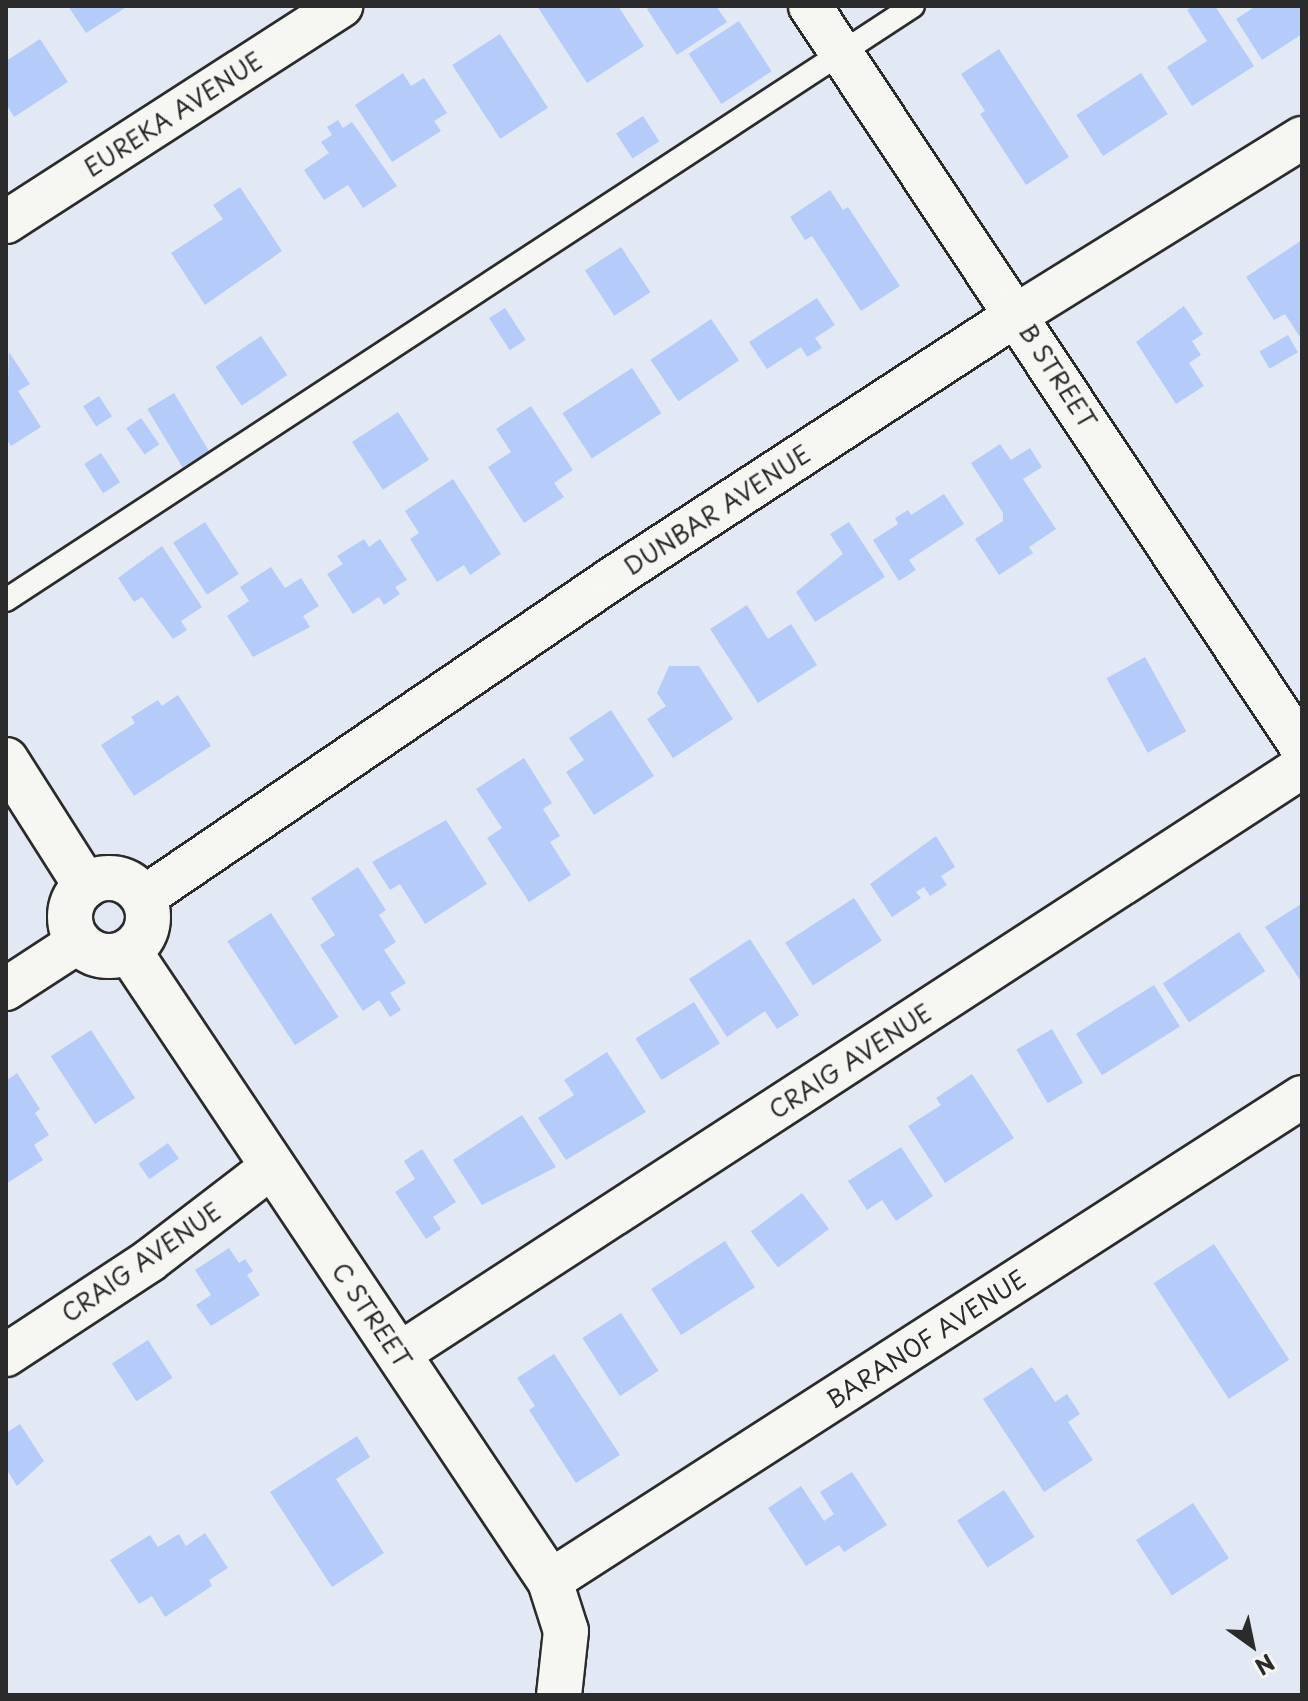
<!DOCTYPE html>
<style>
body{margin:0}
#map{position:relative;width:1308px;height:1701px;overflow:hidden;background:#e2e9f4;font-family:"Playpen Sans",sans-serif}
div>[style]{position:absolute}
.building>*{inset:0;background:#b5cbfa;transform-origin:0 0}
.roads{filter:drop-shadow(2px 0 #2b2b2b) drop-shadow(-2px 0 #2b2b2b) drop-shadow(0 2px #2b2b2b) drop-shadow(0 -2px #2b2b2b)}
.lane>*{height:22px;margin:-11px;padding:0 11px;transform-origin:11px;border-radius:11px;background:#f6f6f2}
.street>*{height:42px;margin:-21px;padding:0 21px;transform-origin:21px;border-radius:21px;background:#f6f6f2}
.secondary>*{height:44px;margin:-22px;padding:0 22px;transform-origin:22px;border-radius:22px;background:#f6f6f2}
.secondary>.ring{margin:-22px;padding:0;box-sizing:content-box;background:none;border:44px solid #f6f6f2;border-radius:50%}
span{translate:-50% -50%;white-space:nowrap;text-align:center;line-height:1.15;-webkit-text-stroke:8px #f6f6f2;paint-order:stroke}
.street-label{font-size:24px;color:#2b2b2b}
.frame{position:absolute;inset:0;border:8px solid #2b2b2b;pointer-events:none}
.north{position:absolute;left:1212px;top:1605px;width:80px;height:80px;-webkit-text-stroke:6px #f6f6f2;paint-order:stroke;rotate:147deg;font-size:22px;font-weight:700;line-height:32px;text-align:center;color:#2b2b2b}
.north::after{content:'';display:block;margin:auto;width:28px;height:36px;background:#2b2b2b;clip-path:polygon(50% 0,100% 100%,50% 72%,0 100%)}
</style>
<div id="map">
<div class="building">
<i style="clip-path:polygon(68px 6px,128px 6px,86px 33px)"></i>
<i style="clip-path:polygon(537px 6px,618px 6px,644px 46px,587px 83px)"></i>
<i style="clip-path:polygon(651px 6px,716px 6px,727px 22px,677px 55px,647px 9px)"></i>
<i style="clip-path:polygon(1193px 6px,1215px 6px,1254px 66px,1192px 106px,1167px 67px,1207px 41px,1187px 10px)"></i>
<i style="clip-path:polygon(1256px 6px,1302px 6px,1302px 34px,1262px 60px,1236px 19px)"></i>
<i style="left:739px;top:21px;width:60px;height:60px;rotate:57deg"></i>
<i style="left:500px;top:34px;width:88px;height:57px;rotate:57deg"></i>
<i style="clip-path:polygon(40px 39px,68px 82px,14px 117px,6px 104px,6px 61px)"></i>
<i style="clip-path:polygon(999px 49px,1069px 157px,1026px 185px,980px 114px,985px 111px,961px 74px)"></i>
<i style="clip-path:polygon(403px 73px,411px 86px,424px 78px,447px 113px,434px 121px,441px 131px,392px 162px,355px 105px)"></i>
<i style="left:1141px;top:73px;width:49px;height:77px;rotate:57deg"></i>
<i style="left:643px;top:116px;width:30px;height:32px;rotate:57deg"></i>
<i style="clip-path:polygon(338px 120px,343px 128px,352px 122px,397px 186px,363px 208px,348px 185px,324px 200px,304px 170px,329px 153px,321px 142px,332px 135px,327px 127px)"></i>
<i style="clip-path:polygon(240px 187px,282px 251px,205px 305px,171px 253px,223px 219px,213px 205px)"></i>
<i style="clip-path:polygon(830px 190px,843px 210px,848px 207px,900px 286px,861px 311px,812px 236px,805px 240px,790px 217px)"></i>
<i style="clip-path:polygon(1302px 240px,1302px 340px,1285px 314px,1274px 320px,1246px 277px)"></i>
<i style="left:621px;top:247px;width:54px;height:43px;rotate:57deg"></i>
<i style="clip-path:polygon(817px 298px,835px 325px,815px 338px,822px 348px,807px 357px,801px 347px,767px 369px,749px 342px)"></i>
<i style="clip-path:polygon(1184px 306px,1203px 334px,1192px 341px,1201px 355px,1189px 363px,1204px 386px,1176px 404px,1136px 342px)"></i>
<i style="left:505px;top:308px;width:38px;height:19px;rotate:57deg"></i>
<i style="left:711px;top:319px;width:50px;height:73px;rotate:56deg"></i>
<i style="left:1288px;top:335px;width:20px;height:33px;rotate:60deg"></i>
<i style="left:261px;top:336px;width:47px;height:55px;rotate:56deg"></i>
<i style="clip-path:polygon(9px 352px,30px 384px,18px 391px,41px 427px,11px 446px,6px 438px)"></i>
<i style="left:632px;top:368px;width:54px;height:83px;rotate:57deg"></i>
<i style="left:174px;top:393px;width:68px;height:31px;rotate:59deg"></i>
<i style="left:99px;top:396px;width:24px;height:19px;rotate:57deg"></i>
<i style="clip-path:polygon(531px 406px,573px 470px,554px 483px,564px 497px,524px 523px,488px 467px,511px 452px,496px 429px)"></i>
<i style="left:398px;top:412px;width:57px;height:55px;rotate:57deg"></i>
<i style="left:141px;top:418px;width:32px;height:18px;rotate:55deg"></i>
<i style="clip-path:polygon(1000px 444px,1011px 460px,1030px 448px,1042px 467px,1023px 479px,1056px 529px,1029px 547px,1033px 553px,999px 575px,975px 539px,1003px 521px,1003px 513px,971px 463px)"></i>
<i style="left:101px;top:453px;width:35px;height:20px;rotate:57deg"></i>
<i style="clip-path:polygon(453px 479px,501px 554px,470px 575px,464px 565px,437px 582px,410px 539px,419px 533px,405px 511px)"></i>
<i style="clip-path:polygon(944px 494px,964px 524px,909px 560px,916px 570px,899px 581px,873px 540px,898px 524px,895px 518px,908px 510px,911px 515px)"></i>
<i style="left:205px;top:522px;width:62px;height:38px;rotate:57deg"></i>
<i style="clip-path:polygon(849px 522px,885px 577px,815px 622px,796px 592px,843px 554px,830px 534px)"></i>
<i style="clip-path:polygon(364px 539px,369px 547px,380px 539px,407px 580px,395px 587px,400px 594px,384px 605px,379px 597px,353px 614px,327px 574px,343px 564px,337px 556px)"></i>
<i style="clip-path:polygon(162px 546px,202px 607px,181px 621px,187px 630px,173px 639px,142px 597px,134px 602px,118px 578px)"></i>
<i style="clip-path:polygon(271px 567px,285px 588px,301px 578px,319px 606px,303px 616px,310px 627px,253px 657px,227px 616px,249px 601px,240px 587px)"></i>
<i style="clip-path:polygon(747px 605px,768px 639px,791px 624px,817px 665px,758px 703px,710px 629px)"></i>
<i style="left:1145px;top:657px;width:85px;height:44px;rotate:61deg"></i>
<i style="clip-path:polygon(669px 666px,699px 666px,733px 719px,673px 758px,647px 719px,666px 706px,657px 693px)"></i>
<i style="clip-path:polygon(178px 695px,211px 746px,134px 796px,101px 745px,135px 723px,131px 717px,158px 700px,162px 706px)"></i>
<i style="clip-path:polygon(611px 710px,654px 776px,594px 815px,566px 772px,584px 760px,569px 738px)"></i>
<i style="clip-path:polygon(524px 758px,552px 803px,543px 809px,560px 836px,550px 842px,571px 875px,529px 902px,487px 838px,502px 828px,476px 789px)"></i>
<i style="clip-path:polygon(446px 820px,487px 884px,425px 924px,400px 884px,390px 890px,372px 862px)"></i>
<i style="clip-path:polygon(936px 836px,955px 867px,941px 876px,947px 885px,930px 896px,924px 887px,916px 892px,921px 898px,892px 917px,870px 884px)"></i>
<i style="clip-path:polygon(358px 867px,386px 910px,379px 915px,396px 942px,384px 950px,406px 983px,390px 993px,401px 1010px,390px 1017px,379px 1000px,363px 1011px,320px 945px,335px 935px,311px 898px)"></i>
<i style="left:854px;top:898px;width:51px;height:82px;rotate:57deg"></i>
<i style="clip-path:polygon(1301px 904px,1302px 906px,1302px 983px,1265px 927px)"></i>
<i style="left:271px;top:913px;width:124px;height:52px;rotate:57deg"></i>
<i style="left:1239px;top:932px;width:47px;height:92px;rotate:56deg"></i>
<i style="clip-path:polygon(750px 939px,799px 1015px,777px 1029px,765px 1011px,727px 1037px,689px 979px)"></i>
<i style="left:1154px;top:985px;width:49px;height:92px;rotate:58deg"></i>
<i style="left:694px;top:1002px;width:49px;height:69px;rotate:58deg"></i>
<i style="left:1052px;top:1029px;width:62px;height:41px;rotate:60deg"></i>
<i style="left:91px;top:1030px;width:81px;height:48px;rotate:57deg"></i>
<i style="clip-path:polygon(607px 1052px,646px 1112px,566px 1160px,538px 1118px,574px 1095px,564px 1080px)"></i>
<i style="clip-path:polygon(17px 1073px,40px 1109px,35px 1113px,49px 1135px,34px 1145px,43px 1160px,6px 1184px,6px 1081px)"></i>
<i style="clip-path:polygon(972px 1074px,1014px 1138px,945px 1183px,908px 1126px,941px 1105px,936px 1098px)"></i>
<i style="clip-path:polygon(522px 1115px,556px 1167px,482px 1205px,453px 1160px)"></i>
<i style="left:168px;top:1143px;width:19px;height:36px;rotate:55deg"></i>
<i style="clip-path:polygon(901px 1147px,933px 1196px,896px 1221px,882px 1200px,867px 1210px,848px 1181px)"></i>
<i style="clip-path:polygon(422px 1149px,456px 1202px,433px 1217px,441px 1229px,426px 1239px,395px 1192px,415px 1179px,404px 1161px)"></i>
<i style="left:802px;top:1193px;width:45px;height:64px;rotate:53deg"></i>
<i style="left:725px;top:1241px;width:55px;height:88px;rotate:57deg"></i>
<i style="left:1214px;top:1244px;width:138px;height:72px;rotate:57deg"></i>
<i style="clip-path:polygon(229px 1248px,239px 1263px,245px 1259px,253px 1271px,247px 1275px,260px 1295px,211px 1326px,196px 1305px,211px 1295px,195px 1270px)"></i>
<i style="left:621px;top:1313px;width:69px;height:46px;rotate:57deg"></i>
<i style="left:148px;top:1340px;width:45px;height:43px;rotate:57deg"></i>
<i style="clip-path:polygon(554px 1354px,620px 1455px,576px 1483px,529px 1410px,535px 1406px,517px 1378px)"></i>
<i style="clip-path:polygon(1032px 1367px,1055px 1402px,1067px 1394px,1080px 1414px,1068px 1422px,1093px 1460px,1044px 1492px,983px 1399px)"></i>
<i style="clip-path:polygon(20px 1424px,44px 1461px,17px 1486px,6px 1469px,6px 1433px)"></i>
<i style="clip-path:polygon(357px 1436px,370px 1457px,336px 1479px,384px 1553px,332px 1587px,270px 1492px)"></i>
<i style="clip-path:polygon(852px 1472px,887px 1525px,844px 1552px,839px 1545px,806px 1566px,768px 1508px,801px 1486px,824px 1521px,834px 1514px,820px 1492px)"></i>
<i style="left:1004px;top:1490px;width:56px;height:56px;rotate:57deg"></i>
<i style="left:1193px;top:1503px;width:66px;height:68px;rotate:57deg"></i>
<i style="clip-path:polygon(205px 1533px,228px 1568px,209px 1580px,212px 1586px,165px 1617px,152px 1596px,139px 1604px,110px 1560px,150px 1535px,158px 1547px,179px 1534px,186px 1546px)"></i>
</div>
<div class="roads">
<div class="lane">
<i style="left:6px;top:600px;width:1084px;rotate:-33.22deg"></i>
</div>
<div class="street">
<i style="left:810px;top:6px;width:890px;rotate:56.45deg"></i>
<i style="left:6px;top:222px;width:399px;rotate:-32.8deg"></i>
<i style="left:143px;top:898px;width:572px;rotate:-34.25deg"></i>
<i style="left:616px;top:576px;width:480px;rotate:-33.1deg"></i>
<i style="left:1018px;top:314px;width:334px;rotate:-31.8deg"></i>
<i style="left:6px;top:989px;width:86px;rotate:-33.1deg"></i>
<i style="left:399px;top:1354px;width:1077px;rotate:-33.03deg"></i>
<i style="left:6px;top:1355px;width:171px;rotate:-33.3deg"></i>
<i style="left:149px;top:1261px;width:156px;rotate:-37.5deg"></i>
<i style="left:550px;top:1581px;width:894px;rotate:-32.77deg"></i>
</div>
<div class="secondary">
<i style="left:6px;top:760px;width:149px;rotate:57.6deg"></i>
<i class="ring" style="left:70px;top:878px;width:34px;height:34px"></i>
<i style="left:129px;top:951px;width:758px;rotate:56.25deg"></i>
<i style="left:550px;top:1581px;width:52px;rotate:72.3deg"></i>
<i style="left:566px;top:1631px;width:64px;rotate:96.2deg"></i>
</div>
</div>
<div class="street-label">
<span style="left:173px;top:114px;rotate:-33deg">EUREKA AVENUE</span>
<span style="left:1058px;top:376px;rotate:57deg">B STREET</span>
<span style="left:717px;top:510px;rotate:-33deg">DUNBAR AVENUE</span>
<span style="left:850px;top:1061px;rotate:-33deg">CRAIG AVENUE</span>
<span style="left:141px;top:1262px;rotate:-35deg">CRAIG AVENUE</span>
<span style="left:372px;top:1315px;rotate:56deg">C STREET</span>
<span style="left:926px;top:1339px;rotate:-33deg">BARANOF AVENUE</span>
</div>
<div class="frame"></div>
<div class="north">N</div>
</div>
